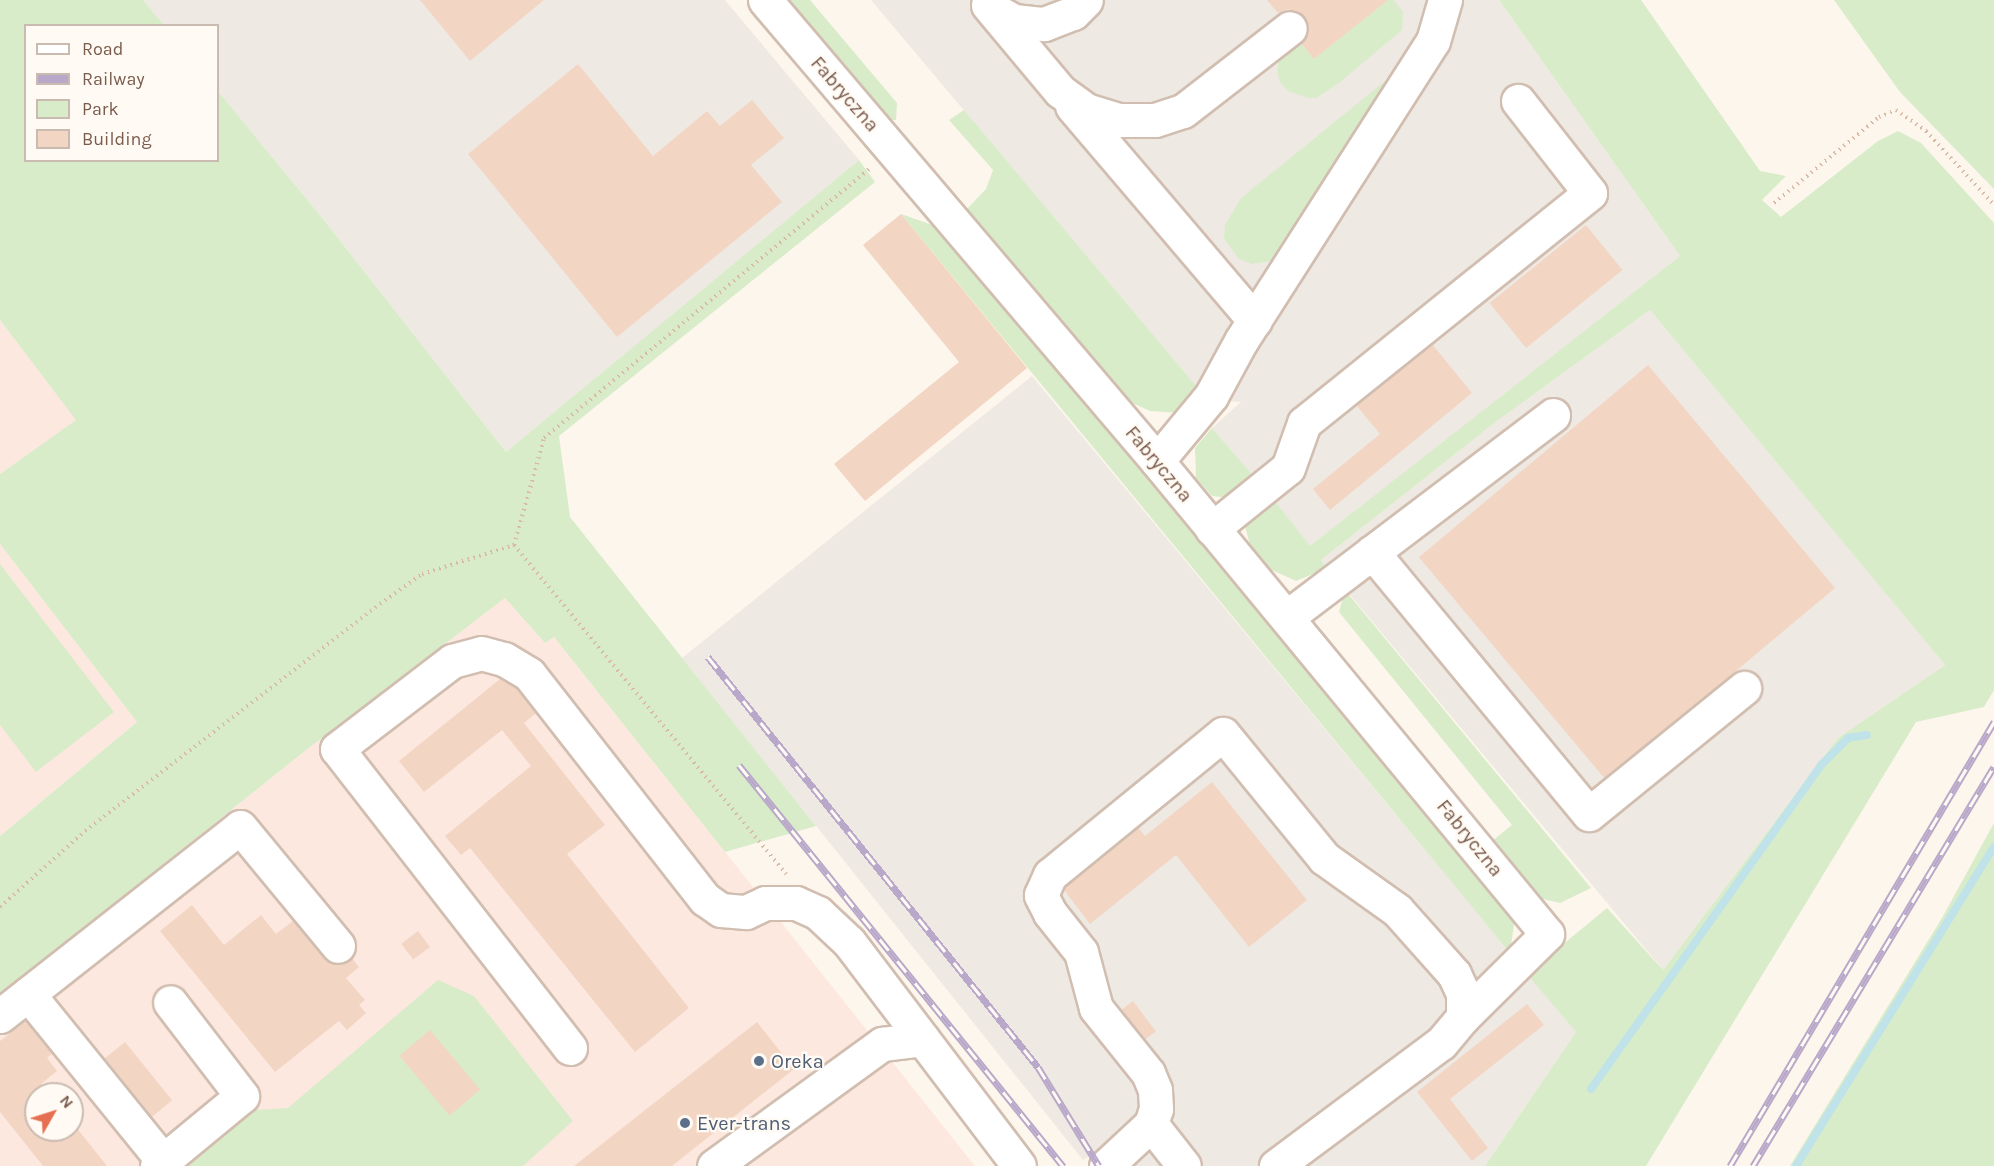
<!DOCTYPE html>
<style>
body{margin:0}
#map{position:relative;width:1994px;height:1166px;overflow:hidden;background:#fdf6ec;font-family:Karla,sans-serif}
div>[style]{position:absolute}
.commercial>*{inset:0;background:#fde8e0}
.industrial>*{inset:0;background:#efe9e4}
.green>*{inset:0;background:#d8ecc9}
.stream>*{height:8px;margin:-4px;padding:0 4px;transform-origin:4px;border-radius:4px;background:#bfe3e8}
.building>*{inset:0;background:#f3d5c3;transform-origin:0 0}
.path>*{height:4px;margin-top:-2px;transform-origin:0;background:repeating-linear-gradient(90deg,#d9b8a5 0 1.5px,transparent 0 6px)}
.roads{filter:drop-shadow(2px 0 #d1beb0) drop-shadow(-2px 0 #d1beb0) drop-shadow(0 2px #d1beb0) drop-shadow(0 -2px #d1beb0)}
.minor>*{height:33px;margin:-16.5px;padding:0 16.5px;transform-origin:16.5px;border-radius:16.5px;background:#fff}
.rail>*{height:7px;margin-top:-3.5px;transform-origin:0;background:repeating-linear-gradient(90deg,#fffaf3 0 14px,#b9a8c9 0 28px);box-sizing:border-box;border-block:2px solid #b9a8c9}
.dots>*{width:16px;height:16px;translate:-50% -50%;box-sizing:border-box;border:3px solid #fffaf3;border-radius:50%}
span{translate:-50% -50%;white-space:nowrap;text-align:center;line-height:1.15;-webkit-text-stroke:4.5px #fffaf3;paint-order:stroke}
.street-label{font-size:20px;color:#7a5c4d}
.service-label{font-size:20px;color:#4e5e75}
.left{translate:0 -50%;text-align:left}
.legend{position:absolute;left:24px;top:24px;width:195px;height:138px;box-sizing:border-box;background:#fffaf3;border:2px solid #cabbb1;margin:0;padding:8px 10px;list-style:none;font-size:18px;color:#7a5c4d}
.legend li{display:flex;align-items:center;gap:12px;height:30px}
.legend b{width:30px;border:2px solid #cabbb1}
.north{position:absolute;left:24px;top:1082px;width:60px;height:60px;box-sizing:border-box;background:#fffaf3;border:2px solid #cabbb1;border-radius:50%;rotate:51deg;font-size:16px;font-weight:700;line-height:24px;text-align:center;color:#7a5c4d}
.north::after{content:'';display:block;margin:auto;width:21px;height:27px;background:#e76f51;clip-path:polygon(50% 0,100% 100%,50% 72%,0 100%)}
</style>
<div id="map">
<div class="commercial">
<i style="clip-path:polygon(0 320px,77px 420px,0 474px)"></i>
<i style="clip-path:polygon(0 544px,137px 722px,0 836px)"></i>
<i style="clip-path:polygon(evenodd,505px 598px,545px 643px,554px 637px,975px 1166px,0 1166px,0 995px,301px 754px,505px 598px,36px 1094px,72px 1094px,72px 1130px,36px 1130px,36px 1094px)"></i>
</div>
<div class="industrial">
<i style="clip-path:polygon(143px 0,725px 0,859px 160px,506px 452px,323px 219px,218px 91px,218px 26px,164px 25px)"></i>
<i style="clip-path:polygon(871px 0,1499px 0,1680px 256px,1310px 547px,1212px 428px,1241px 402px,1222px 401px,1197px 387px)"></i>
<i style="clip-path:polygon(1650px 310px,1945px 665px,1838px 738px,1663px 970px,1321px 560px,1497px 421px)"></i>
<i style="clip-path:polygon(1032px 376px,1576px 1032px,1485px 1166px,1126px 1166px,1111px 1148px,1099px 1150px,1083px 1160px,682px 658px)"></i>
</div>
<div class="green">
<i style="clip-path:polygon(0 0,143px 0,164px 25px,26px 26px,26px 160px,218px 160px,218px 91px,323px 219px,506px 452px,859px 160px,875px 182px,559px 436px,570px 517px,816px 826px,725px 852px,554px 637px,545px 643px,505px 598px,301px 754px,0 995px,0 836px,137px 722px,0 544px,0 474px,76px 420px,0 320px)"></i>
<i style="clip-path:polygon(785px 0,810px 0,897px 103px,896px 120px,889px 120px)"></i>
<i style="clip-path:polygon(1387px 0,1394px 0,1403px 12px,1402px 30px,1339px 83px,1316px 98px,1308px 98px,1288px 91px,1280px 82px,1277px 72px,1280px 50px,1297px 39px,1314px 59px)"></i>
<i style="clip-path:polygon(1499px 0,1641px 0,1760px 171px,1786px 176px,1762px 200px,1781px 217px,1878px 141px,1898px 131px,1921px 143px,1994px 223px,1994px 690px,1984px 707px,1916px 722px,1646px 1166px,1485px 1166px,1576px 1032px,1527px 974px,1607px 908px,1663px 970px,1838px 738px,1945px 665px,1650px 310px,1497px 421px,1321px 560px,1327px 568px,1296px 581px,1267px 568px,1250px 545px,1245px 526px,1274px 500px,1310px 546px,1680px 256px)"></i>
<i style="clip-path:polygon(1834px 0,1994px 0,1994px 189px,1900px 92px)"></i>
<i style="clip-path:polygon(1412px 59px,1276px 260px,1252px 264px,1239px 259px,1224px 238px,1225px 225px,1241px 198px)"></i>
<i style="clip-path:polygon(964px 110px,1197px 387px,1192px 402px,1180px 413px,1150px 411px,1130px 402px,965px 211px,986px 189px,993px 170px,949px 120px)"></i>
<i style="clip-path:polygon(901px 214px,944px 229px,1502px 895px,1514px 924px,1510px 953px)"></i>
<i style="clip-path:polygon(1212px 428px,1254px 477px,1230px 498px,1212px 496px,1196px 478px,1195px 448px)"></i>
<i style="clip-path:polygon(0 564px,114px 712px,36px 772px,0 725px)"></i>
<i style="clip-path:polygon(1345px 590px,1591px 888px,1560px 903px,1539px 898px,1492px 841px,1512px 825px,1339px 612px)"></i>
<i style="clip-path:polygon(1994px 823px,1994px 1166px,1790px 1166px,1942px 918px)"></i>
<i style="clip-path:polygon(438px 980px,474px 996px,573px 1121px,523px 1166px,186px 1166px,253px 1110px,288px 1108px)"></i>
</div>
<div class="stream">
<i style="left:1591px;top:1089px;width:399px;rotate:-54.6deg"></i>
<i style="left:1822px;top:764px;width:37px;rotate:-45deg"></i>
<i style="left:1848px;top:738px;width:19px;rotate:-9deg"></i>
<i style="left:1796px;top:1166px;width:375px;rotate:-58.2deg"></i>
</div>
<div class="building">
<i style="clip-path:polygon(420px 0,544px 0,470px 61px)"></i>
<i style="clip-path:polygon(1267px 0,1388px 0,1314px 59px,1301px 43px,1309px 26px,1304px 16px,1288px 9px,1278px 13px)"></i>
<i style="clip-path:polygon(578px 64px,653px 156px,707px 111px,720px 126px,752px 100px,784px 138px,751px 165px,782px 202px,617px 337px,468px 154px)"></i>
<i style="clip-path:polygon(901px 214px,1027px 368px,865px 501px,834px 464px,959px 362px,863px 245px)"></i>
<i style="left:1586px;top:225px;width:58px;height:124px;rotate:51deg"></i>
<i style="clip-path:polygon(1432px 344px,1472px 393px,1330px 510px,1313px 489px,1380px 434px,1356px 405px)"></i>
<i style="left:1648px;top:365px;width:291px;height:299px;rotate:50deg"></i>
<i style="clip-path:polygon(500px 679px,516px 688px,536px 713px,524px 723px,605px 825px,567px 854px,689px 1008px,635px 1052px,470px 848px,461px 855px,445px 836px,531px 766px,502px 730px,424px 792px,399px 761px)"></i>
<i style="clip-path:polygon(1212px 782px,1307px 900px,1249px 947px,1176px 855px,1090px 924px,1064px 890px,1065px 887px,1138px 827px,1145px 836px)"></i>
<i style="clip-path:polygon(192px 905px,224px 945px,261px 915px,276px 934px,293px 921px,330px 964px,342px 964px,352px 958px,359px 967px,346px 978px,365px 1000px,359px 1005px,366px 1013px,347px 1030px,339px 1021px,275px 1072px,160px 931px)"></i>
<i style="left:418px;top:931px;width:20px;height:21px;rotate:53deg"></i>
<i style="left:1133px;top:1001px;width:38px;height:14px;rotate:53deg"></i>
<i style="clip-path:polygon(1527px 1004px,1544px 1025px,1450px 1099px,1488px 1148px,1472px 1161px,1417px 1092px)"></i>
<i style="clip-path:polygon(26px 1021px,52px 1054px,47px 1058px,57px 1071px,41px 1084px,49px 1094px,36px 1094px,36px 1130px,72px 1130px,72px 1122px,107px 1166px,43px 1166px,0 1112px,0 1041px)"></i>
<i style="clip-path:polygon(757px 1022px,794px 1069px,672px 1166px,574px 1166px)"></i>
<i style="left:430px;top:1030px;width:78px;height:40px;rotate:50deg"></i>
<i style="left:125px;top:1042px;width:75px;height:26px;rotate:51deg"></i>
</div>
<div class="path">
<i style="left:1774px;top:203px;width:136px;rotate:-39.3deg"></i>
<i style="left:1879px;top:117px;width:18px;rotate:-22deg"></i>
<i style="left:1896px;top:110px;width:37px;rotate:35deg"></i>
<i style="left:1926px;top:131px;width:100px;rotate:47.4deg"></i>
<i style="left:514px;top:545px;width:111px;rotate:-74.3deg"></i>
<i style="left:544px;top:438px;width:425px;rotate:-39.6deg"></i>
<i style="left:0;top:907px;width:114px;rotate:-41.8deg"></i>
<i style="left:85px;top:831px;width:372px;rotate:-37.6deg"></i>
<i style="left:380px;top:604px;width:52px;rotate:-35.5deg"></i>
<i style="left:422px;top:574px;width:96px;rotate:-17.5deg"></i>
<i style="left:514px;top:545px;width:427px;rotate:50.4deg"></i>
</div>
<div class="roads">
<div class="minor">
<i style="left:765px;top:0;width:605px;rotate:49.62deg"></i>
<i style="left:1157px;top:461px;width:613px;rotate:50.49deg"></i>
<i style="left:1547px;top:934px;width:118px;rotate:135.3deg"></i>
<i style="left:988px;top:5px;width:112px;rotate:50.1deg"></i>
<i style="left:1060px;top:91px;width:32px;rotate:36deg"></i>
<i style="left:1086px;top:110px;width:34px;rotate:17deg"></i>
<i style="left:1118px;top:120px;width:37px"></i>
<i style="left:1155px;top:120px;width:29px;rotate:-18deg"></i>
<i style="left:1183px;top:111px;width:135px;rotate:-37.8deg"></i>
<i style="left:994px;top:10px;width:23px;rotate:29deg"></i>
<i style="left:1014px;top:21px;width:30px;rotate:6deg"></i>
<i style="left:1044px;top:24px;width:31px;rotate:-21deg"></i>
<i style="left:1073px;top:13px;width:18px;rotate:-45deg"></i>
<i style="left:1072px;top:106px;width:282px;rotate:49.6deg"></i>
<i style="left:1157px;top:461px;width:85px;rotate:-50.3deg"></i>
<i style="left:1211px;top:396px;width:63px;rotate:-61.4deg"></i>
<i style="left:1241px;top:341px;width:356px;rotate:-57.4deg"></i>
<i style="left:1433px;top:41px;width:43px;rotate:-73.7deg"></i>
<i style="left:1212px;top:529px;width:97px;rotate:-38.8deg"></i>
<i style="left:1288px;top:468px;width:48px;rotate:-70.4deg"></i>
<i style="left:1304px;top:423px;width:367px;rotate:-38.8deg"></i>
<i style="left:1590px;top:193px;width:117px;rotate:-128deg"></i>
<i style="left:1372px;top:552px;width:340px;rotate:50.4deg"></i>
<i style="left:1589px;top:814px;width:200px;rotate:-39.1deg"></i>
<i style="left:1287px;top:617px;width:334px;rotate:-37.2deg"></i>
<i style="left:28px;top:994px;width:215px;rotate:51deg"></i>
<i style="left:0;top:1016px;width:305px;rotate:-38.2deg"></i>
<i style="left:240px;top:827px;width:154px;rotate:50.5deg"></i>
<i style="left:570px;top:1048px;width:379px;rotate:-127.9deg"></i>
<i style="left:337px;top:749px;width:145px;rotate:-37.4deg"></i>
<i style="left:452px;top:661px;width:30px;rotate:-15deg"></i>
<i style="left:481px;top:653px;width:24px;rotate:15deg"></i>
<i style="left:504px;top:659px;width:29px;rotate:31deg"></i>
<i style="left:529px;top:674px;width:286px;rotate:52deg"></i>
<i style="left:705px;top:899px;width:19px;rotate:35deg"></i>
<i style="left:721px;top:910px;width:25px;rotate:5deg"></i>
<i style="left:746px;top:912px;width:21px;rotate:-25deg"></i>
<i style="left:765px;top:903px;width:31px"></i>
<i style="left:796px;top:903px;width:24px;rotate:24deg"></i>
<i style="left:818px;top:913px;width:42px;rotate:43.1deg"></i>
<i style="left:849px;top:942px;width:281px;rotate:52.8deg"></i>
<i style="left:1151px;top:1124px;width:53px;rotate:51.8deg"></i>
<i style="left:157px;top:1166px;width:110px;rotate:-39.5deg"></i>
<i style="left:242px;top:1096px;width:118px;rotate:-127.5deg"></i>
<i style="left:714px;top:1166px;width:208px;rotate:-36deg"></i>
<i style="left:882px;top:1044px;width:41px;rotate:-7deg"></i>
<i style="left:1106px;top:1166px;width:62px;rotate:-43deg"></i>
<i style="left:1151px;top:1124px;width:16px;rotate:-72deg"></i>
<i style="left:1156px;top:1109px;width:19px;rotate:-93deg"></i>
<i style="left:1155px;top:1090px;width:18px;rotate:-112deg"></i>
<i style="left:1148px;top:1073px;width:83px;rotate:-128.7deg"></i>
<i style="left:1096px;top:1008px;width:58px;rotate:-105deg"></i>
<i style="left:1081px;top:952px;width:50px;rotate:-128.5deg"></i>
<i style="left:1050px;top:913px;width:20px;rotate:-117deg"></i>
<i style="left:1041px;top:895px;width:22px;rotate:-66deg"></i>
<i style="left:1050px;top:875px;width:223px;rotate:-39.2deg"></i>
<i style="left:1223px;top:734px;width:160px;rotate:50.8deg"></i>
<i style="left:1324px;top:858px;width:90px;rotate:35.5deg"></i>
<i style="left:1397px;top:910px;width:86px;rotate:48.3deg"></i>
<i style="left:1454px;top:974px;width:21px;rotate:65deg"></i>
<i style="left:1463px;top:993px;width:24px;rotate:90deg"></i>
<i style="left:1463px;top:1017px;width:34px;rotate:130deg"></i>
<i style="left:1441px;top:1043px;width:206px;rotate:143.3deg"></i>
</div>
</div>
<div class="rail">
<i style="left:708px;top:657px;width:526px;rotate:51.17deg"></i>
<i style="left:1038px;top:1067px;width:116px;rotate:58.4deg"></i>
<i style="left:739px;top:765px;width:516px;rotate:51.06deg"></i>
<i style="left:1730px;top:1166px;width:517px;rotate:-59.26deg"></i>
<i style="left:1753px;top:1166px;width:466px;rotate:-58.9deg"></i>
</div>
<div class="dots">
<i style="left:759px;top:1061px;background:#5c6f8a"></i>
<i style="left:685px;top:1123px;background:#5c6f8a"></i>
</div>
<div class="street-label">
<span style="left:845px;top:94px;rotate:49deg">Fabryczna</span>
<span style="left:1159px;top:464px;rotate:50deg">Fabryczna</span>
<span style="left:1470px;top:838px;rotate:51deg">Fabryczna</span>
</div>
<div class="service-label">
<span class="left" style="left:771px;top:1061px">Oreka</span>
<span class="left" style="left:697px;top:1123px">Ever-trans</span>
</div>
<ul class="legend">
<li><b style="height:8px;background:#fff"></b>Road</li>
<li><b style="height:8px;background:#b9a8c9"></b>Railway</li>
<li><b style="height:16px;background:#d8ecc9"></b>Park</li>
<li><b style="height:16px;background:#f3d5c3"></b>Building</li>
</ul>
<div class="north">N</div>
</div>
